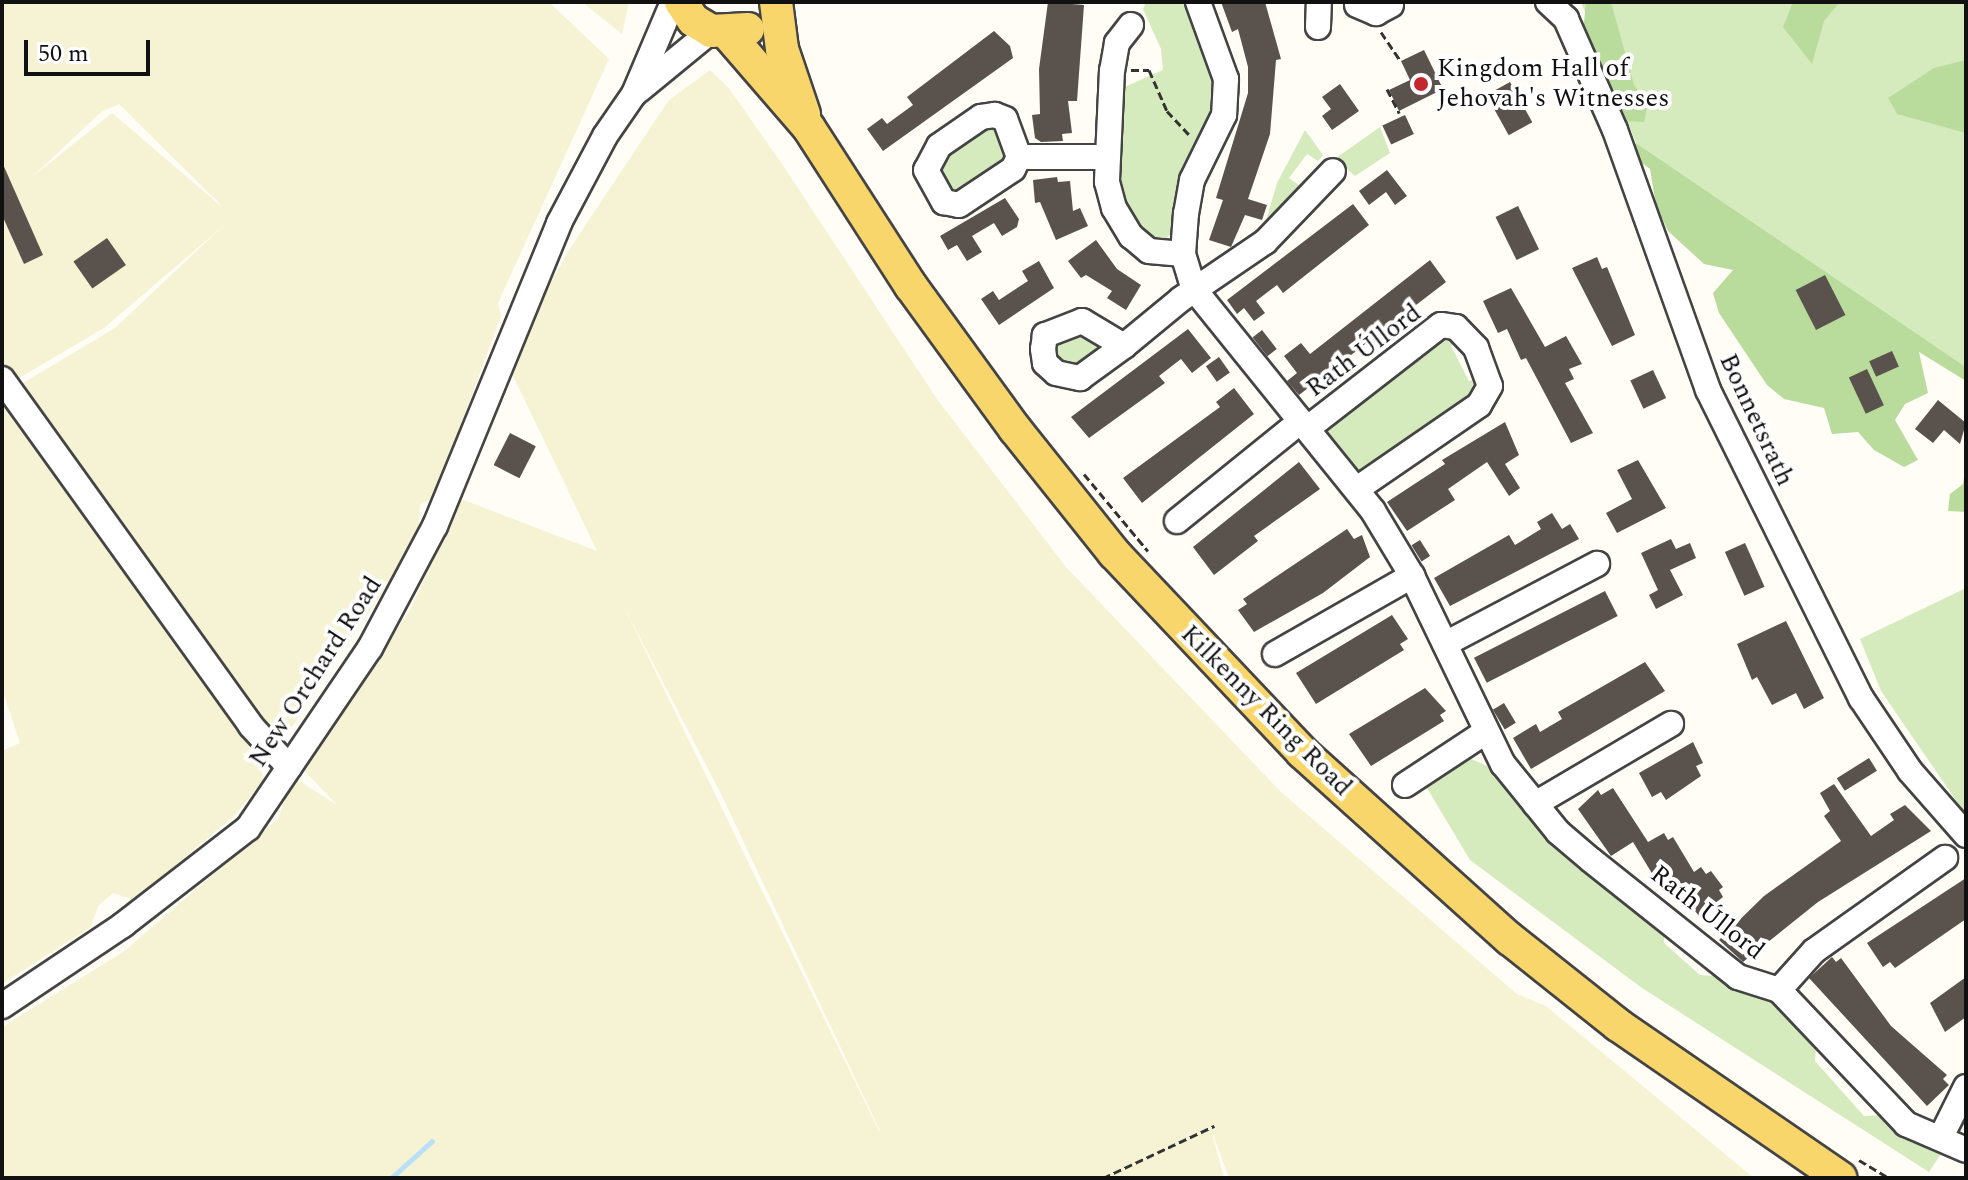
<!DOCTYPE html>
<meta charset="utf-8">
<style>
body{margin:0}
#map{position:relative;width:1968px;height:1180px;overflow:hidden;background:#fffdf5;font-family:Spectral,serif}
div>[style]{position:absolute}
.farmland>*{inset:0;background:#f6f3d4}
.green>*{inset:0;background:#d5ebbd}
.forest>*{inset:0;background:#b9dc9c}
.stream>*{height:5px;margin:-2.5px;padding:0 2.5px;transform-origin:2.5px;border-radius:2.5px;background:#b9e0f7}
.building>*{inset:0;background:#5a524d;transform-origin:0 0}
.path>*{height:3px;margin-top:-1.5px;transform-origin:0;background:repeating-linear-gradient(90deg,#333 0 8px,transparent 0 12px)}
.roads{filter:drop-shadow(2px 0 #444) drop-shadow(-2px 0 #444) drop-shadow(0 2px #444) drop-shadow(0 -2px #444)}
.minor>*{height:24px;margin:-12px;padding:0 12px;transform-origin:12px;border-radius:12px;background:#fff}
.major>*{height:32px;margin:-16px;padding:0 16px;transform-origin:16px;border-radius:16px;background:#f9d66b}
.dots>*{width:22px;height:22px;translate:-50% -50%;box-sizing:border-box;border:4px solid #fff;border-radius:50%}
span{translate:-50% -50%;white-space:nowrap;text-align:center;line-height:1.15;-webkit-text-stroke:8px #fff;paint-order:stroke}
.poi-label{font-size:26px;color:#111}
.left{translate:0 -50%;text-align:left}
.street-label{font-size:26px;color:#111}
.frame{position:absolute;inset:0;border:4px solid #111;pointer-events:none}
.scale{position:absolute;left:24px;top:40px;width:126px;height:36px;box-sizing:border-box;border:4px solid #111;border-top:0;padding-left:10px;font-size:24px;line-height:28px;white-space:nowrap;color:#111;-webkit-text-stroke:6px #fff;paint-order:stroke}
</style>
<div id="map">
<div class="farmland">
<i style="clip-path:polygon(evenodd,2px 2px,549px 2px,609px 59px,498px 303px,501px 316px,434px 497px,420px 505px,418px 539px,286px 736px,264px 728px,18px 386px,115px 328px,222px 227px,104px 328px,2px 388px,2px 2px,119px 104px,221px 205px,221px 206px,112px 113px,31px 178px,101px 112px,119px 104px)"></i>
<i style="clip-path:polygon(582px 2px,629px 2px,622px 34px)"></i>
<i style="clip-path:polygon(evenodd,710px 70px,728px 87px,780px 161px,937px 399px,1066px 567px,1281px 792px,1517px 994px,1546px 1006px,1754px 1178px,1229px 1178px,1210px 1126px,1224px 1178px,2px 1178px,2px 1027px,123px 952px,278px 819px,293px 777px,337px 805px,299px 765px,408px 614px,461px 499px,597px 551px,506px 361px,571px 247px,669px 100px,710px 70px,624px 607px,722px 796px,880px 1131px,879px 1131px,624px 607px)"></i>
<i style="clip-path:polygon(2px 401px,261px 763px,263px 781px,235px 815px,134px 900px,113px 893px,98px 906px,91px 927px,2px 984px,2px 751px,20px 743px,2px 689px)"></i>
</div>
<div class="green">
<i style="clip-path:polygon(1146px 2px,1182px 2px,1201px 34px,1216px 82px,1207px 137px,1175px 231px,1160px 243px,1140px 236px,1118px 200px,1120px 89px,1163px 70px,1161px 49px,1143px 9px)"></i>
<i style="clip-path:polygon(1581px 2px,1966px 2px,1966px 367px,1636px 143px)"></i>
<i style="clip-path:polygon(993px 126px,1005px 130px,1009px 148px,1005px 164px,955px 196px,946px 192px,934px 169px,978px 130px)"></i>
<i style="clip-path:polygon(1380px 127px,1390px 153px,1355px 176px,1346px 168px,1341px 172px,1333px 164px,1336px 158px)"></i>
<i style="clip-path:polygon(1305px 130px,1323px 155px,1318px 161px,1307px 154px,1289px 178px,1300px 186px,1261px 238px,1277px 183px)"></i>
<i style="clip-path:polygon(1077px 328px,1108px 347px,1082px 368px,1063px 364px,1056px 352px,1060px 337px)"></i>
<i style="clip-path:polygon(1451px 335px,1459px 339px,1451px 346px,1469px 381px,1479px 378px,1481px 389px,1365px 474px,1353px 469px,1327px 437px,1328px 424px)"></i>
<i style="clip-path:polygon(1966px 588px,1966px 815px,1881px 691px,1860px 639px)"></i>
<i style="clip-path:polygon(1467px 757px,1487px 766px,1554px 837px,1555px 847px,1664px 931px,1664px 943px,1700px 975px,1715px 976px,1785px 1008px,1816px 1046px,1815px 1061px,1864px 1116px,1885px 1115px,1944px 1149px,1929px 1172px,1642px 988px,1470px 860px,1427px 788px)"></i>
</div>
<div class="forest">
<i style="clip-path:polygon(1586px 2px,1611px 2px,1634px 85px,1648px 103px,1644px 122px,1620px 121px,1583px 32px)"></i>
<i style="clip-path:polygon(1793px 2px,1840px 2px,1824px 21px,1812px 64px,1783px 27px)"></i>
<i style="clip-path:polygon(1966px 60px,1966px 133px,1897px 114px,1888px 98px,1934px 68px)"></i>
<i style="clip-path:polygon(1636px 143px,1966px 367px,1966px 381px,1919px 352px,1928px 393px,1905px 404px,1895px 420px,1918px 460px,1904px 467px,1874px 450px,1858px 432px,1832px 434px,1824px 408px,1784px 399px,1767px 385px,1719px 313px,1713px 293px,1733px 270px,1704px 264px,1668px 231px,1656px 205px,1650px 169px,1629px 154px)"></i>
<i style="clip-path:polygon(1966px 465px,1966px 512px,1948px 511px,1950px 494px,1963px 484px)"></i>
</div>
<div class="stream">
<i style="left:391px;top:1178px;width:55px;rotate:-42.1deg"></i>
</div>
<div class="building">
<i style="clip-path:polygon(1048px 2px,1084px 5px,1077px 101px,1068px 101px,1072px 133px,1062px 134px,1063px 141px,1041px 142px,1035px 138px,1032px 115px,1040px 114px,1039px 69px)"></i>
<i style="clip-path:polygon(1221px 2px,1265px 2px,1281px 59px,1276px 60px,1270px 134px,1248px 199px,1267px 205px,1262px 220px,1245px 215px,1231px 247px,1209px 240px,1223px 200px,1216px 198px,1248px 93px,1248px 67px,1238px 29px,1232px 32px)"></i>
<i style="clip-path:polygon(994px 31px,1010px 46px,1013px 58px,883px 151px,867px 129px,882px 118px,887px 124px,913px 105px,907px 97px)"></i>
<i style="clip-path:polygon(1424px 50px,1443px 89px,1399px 111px,1389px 90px,1410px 80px,1401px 61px)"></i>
<i style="left:1510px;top:82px;width:46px;height:27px;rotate:61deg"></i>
<i style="clip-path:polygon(1340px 84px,1359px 111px,1332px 130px,1322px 116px,1331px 109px,1322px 97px)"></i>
<i style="left:1405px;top:115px;width:21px;height:25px;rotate:65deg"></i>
<i style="clip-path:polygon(2px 162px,43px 255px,24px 264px,2px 215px)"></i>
<i style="clip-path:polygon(1387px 170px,1407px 196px,1395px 205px,1386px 192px,1369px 205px,1359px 191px)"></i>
<i style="clip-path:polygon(1057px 177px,1058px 182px,1070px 181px,1073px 211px,1080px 208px,1088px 226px,1056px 240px,1040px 202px,1035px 203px,1033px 180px)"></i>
<i style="clip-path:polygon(1005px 198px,1019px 219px,1017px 227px,1002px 236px,994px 223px,972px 236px,982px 252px,967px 261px,957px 245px,948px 250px,940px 236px)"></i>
<i style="clip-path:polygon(1353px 204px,1369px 225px,1283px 293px,1277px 285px,1256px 301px,1265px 313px,1254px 321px,1244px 308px,1237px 314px,1227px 300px)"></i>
<i style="left:1518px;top:206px;width:48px;height:25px;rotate:64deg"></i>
<i style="left:107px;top:238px;width:33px;height:41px;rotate:55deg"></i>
<i style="clip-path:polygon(1096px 240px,1117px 269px,1141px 285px,1126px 310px,1107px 298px,1112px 291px,1086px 275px,1081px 278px,1068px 261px)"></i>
<i style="clip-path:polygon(1597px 257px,1602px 269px,1607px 267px,1635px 335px,1612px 346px,1572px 268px)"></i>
<i style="clip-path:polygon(1430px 260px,1446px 282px,1299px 395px,1287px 381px,1297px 373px,1284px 356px,1301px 343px,1310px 354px)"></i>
<i style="clip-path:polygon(1039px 261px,1054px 288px,999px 325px,981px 299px,993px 291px,999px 300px,1028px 281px,1022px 271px)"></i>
<i style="left:1825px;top:275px;width:45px;height:33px;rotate:63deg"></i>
<i style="clip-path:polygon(1511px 288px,1545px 347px,1566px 336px,1582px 364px,1569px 369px,1574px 379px,1565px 383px,1593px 433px,1571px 443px,1526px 358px,1521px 360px,1507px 329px,1498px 333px,1483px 301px)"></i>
<i style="clip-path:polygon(1188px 329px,1211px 358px,1192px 373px,1181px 359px,1159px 376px,1165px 383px,1089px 438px,1071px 417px)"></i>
<i style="left:1262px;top:330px;width:24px;height:12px;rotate:52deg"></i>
<i style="left:1892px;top:351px;width:17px;height:25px;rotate:66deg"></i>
<i style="left:1219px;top:357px;width:19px;height:16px;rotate:55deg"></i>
<i style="left:1867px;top:369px;width:40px;height:20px;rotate:65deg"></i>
<i style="left:1653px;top:370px;width:31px;height:25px;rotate:65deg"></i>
<i style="clip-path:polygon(1234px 388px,1254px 414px,1142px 503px,1123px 478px,1220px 407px,1216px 402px)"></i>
<i style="clip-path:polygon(1938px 400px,1966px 423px,1960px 444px,1944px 430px,1933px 443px,1915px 429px)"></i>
<i style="clip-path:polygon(1505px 422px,1519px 455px,1505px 464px,1520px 488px,1509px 496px,1487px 462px,1448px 489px,1455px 500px,1407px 531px,1387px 502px,1445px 464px,1442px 460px)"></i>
<i style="left:510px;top:433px;width:29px;height:36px;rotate:27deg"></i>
<i style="clip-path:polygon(1638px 460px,1666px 508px,1617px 533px,1606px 513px,1632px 499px,1617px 470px)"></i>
<i style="clip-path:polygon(1299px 462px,1320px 489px,1254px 536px,1258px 541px,1214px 575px,1193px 547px)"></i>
<i style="clip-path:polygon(1552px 513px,1562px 529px,1570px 524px,1579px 539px,1450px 606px,1434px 578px,1509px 535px,1515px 545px,1541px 529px,1537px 522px)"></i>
<i style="clip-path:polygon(1347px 529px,1354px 539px,1362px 535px,1370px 557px,1323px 593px,1254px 632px,1238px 610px,1247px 604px,1243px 599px)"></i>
<i style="clip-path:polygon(1671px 539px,1676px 549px,1690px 543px,1696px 558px,1670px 570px,1683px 595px,1656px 609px,1649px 595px,1658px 590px,1641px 553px)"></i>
<i style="left:1420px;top:540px;width:19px;height:10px;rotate:58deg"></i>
<i style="left:1745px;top:543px;width:48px;height:22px;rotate:66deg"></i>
<i style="left:1605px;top:591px;width:28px;height:147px;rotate:63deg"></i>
<i style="clip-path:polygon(1392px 615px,1408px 639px,1400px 644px,1404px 650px,1316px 704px,1296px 673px)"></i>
<i style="clip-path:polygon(1786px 621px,1824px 698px,1804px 709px,1796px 693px,1772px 705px,1757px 677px,1752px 680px,1737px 644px)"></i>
<i style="clip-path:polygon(1645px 662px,1665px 691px,1531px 769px,1513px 738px,1536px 724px,1540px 732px,1562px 719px,1558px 712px)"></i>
<i style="clip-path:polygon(1425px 688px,1446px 711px,1440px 715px,1444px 721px,1371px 766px,1349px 734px)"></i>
<i style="left:1504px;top:703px;width:23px;height:13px;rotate:59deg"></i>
<i style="clip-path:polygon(1693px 742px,1703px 763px,1696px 766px,1701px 776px,1666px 800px,1661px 792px,1652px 797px,1639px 773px)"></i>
<i style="left:1869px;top:758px;width:15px;height:38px;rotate:58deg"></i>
<i style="clip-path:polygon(1834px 784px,1871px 836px,1894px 820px,1890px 814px,1905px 805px,1931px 831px,1818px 902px,1743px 962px,1719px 940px,1764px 896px,1841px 841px,1824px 816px,1830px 811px,1820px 793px)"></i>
<i style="clip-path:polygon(1613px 788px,1648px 842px,1664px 833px,1668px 840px,1673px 837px,1694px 872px,1701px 867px,1706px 874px,1711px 871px,1723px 887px,1719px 890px,1723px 897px,1699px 916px,1666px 874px,1656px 880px,1633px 842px,1611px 856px,1578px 809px,1598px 790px,1601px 795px)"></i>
<i style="clip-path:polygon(1966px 878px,1966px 919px,1895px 968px,1890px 962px,1883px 967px,1867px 943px)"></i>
<i style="clip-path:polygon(1832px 957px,1836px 962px,1841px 958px,1891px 1026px,1947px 1075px,1943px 1079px,1949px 1085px,1927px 1106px,1809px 978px)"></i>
<i style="clip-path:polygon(1966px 977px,1966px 1017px,1945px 1032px,1930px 1003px)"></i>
</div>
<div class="path">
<i style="left:1381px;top:32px;width:34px;rotate:56deg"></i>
<i style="left:1131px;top:70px;width:18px"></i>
<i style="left:1149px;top:70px;width:45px;rotate:66.3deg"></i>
<i style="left:1167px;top:111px;width:34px;rotate:47deg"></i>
<i style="left:1387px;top:89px;width:27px;rotate:63deg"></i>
<i style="left:1084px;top:474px;width:100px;rotate:50.3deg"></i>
<i style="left:1859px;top:1160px;width:35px;rotate:31deg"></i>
<i style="left:1103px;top:1178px;width:123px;rotate:-25.1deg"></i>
</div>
<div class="roads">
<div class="minor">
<i style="left:1198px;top:2px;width:82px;rotate:70deg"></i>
<i style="left:1226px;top:79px;width:36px;rotate:93deg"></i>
<i style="left:1224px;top:115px;width:72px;rotate:116.2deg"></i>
<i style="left:1192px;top:180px;width:34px;rotate:100deg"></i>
<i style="left:1186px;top:213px;width:41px;rotate:94.2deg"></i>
<i style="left:1183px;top:254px;width:37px;rotate:73deg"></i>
<i style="left:1194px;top:289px;width:285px;rotate:51.1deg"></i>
<i style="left:1373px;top:511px;width:76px;rotate:59deg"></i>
<i style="left:1412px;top:576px;width:209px;rotate:64.2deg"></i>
<i style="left:1503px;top:764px;width:87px;rotate:51deg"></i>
<i style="left:1558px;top:832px;width:43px;rotate:40.3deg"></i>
<i style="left:1591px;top:860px;width:188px;rotate:38.5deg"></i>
<i style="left:1738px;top:977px;width:43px;rotate:17.6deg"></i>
<i style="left:1779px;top:990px;width:185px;rotate:46.5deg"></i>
<i style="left:1906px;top:1124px;width:65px;rotate:23.4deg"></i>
<i style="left:1548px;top:2px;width:25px;rotate:43deg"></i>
<i style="left:1566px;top:19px;width:121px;rotate:66.2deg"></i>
<i style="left:1615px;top:130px;width:276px;rotate:70.3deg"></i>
<i style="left:1708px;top:390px;width:344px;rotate:63.6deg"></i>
<i style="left:1861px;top:698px;width:88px;rotate:56.1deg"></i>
<i style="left:1910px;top:771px;width:85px;rotate:48.8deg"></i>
<i style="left:1357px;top:5px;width:21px;rotate:23deg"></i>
<i style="left:1376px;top:13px;width:17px;rotate:-28deg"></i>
<i style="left:1131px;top:25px;width:23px;rotate:128deg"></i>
<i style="left:1117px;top:43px;width:27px;rotate:100deg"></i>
<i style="left:1112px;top:70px;width:112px;rotate:92.6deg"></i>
<i style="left:1107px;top:182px;width:27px;rotate:75deg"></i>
<i style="left:1114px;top:208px;width:33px;rotate:59deg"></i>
<i style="left:1131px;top:236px;width:23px;rotate:40deg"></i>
<i style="left:1149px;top:251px;width:34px;rotate:5deg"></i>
<i style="left:1318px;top:27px;width:25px;rotate:-88deg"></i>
<i style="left:639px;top:90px;width:93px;rotate:-39.3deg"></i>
<i style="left:1019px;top:157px;width:40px;rotate:-110.2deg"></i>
<i style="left:1005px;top:119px;width:11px;rotate:-158deg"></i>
<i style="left:995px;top:115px;width:14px;rotate:172deg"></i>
<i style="left:981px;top:117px;width:51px;rotate:145.4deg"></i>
<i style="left:939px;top:146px;width:27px;rotate:118deg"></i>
<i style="left:926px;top:170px;width:37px;rotate:61deg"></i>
<i style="left:944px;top:202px;width:15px;rotate:11deg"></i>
<i style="left:959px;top:205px;width:65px;rotate:-33.7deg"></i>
<i style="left:1013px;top:169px;width:13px;rotate:-63deg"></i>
<i style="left:1019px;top:157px;width:86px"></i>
<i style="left:1124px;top:346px;width:49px;rotate:-149.2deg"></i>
<i style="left:1082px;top:321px;width:40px;rotate:159deg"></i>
<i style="left:1045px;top:335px;width:14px;rotate:98deg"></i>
<i style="left:1043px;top:349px;width:14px;rotate:82deg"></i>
<i style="left:1045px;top:363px;width:15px;rotate:42deg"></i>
<i style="left:1056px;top:373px;width:25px;rotate:12deg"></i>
<i style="left:1080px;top:378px;width:54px;rotate:-36deg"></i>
<i style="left:1124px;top:346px;width:74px;rotate:-39.5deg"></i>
<i style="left:1181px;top:299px;width:102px;rotate:-34.2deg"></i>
<i style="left:1265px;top:242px;width:98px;rotate:-46.2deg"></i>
<i style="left:2px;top:379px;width:427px;rotate:54.3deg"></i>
<i style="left:251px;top:726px;width:56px;rotate:47.2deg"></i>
<i style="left:1308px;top:428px;width:168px;rotate:-37.8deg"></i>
<i style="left:1441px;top:325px;width:15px;rotate:8deg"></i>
<i style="left:1456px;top:327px;width:29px;rotate:46deg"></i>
<i style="left:1476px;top:348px;width:40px;rotate:69.8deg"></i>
<i style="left:1490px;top:386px;width:22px;rotate:120deg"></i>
<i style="left:1479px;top:405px;width:148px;rotate:145.5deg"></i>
<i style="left:1177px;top:521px;width:159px;rotate:-38.9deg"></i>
<i style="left:1445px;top:644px;width:172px;rotate:-27.8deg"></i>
<i style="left:1275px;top:654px;width:158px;rotate:-29.7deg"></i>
<i style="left:1405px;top:785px;width:95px;rotate:-33.4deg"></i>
<i style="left:1535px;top:804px;width:158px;rotate:-30.5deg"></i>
<i style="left:1779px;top:990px;width:52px;rotate:-48.1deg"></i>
<i style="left:1814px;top:951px;width:161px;rotate:-35.4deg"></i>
<i style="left:2px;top:1006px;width:146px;rotate:-33.8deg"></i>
<i style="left:123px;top:925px;width:158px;rotate:-37.8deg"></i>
<i style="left:248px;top:828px;width:217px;rotate:-55.9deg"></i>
<i style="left:370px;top:648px;width:138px;rotate:-62deg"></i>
<i style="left:435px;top:526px;width:327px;rotate:-67.7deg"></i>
<i style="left:559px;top:223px;width:98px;rotate:-62.1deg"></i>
<i style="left:605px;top:136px;width:51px;rotate:-55.4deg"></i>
<i style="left:634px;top:94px;width:100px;rotate:-67deg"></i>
<i style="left:1941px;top:1137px;width:56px;rotate:-63.4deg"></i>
</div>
<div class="major">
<i style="left:681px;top:2px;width:22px;rotate:56deg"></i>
<i style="left:693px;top:20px;width:21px;rotate:31deg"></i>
<i style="left:711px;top:31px;width:37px;rotate:-3deg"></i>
<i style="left:776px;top:2px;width:47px;rotate:82.7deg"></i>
<i style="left:782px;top:49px;width:69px;rotate:71.3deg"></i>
<i style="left:727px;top:33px;width:125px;rotate:49.2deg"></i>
<i style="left:809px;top:128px;width:188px;rotate:57.2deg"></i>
<i style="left:911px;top:286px;width:177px;rotate:54deg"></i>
<i style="left:1015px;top:429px;width:159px;rotate:51.4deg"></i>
<i style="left:1114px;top:553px;width:274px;rotate:46.6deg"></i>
<i style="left:1302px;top:752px;width:280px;rotate:42deg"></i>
<i style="left:1510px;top:939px;width:138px;rotate:38.5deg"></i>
<i style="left:1618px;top:1025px;width:270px;rotate:34.5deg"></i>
</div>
</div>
<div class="dots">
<i style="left:1421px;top:84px;background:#c4262e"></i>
</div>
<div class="poi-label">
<span class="left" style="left:1437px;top:84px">Kingdom Hall of<br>Jehovah's Witnesses</span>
</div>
<div class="street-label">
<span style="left:1364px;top:351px;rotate:-37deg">Rath Úllord</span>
<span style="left:1756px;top:420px;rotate:65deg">Bonnetsrath</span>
<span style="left:316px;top:672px;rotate:-57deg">New Orchard Road</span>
<span style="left:1266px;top:711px;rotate:45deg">Kilkenny Ring Road</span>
<span style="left:1707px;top:913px;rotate:38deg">Rath Úllord</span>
</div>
<div class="frame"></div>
<div class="scale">50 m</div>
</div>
